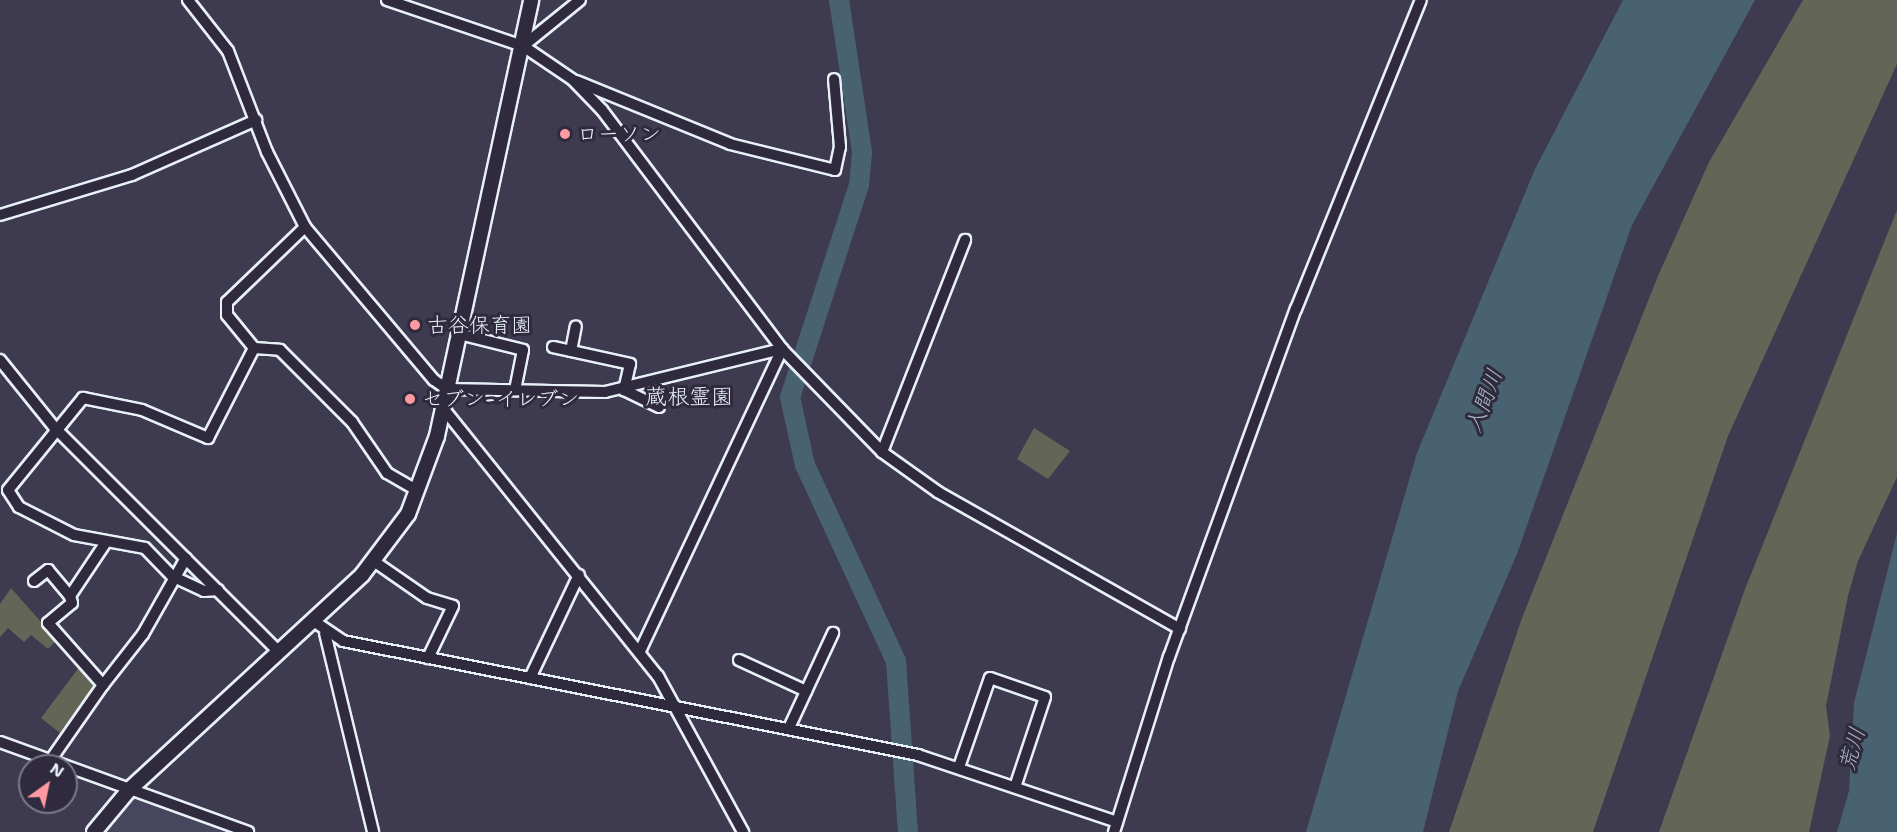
<!DOCTYPE html>
<meta charset="utf-8">
<style>
body{margin:0}
#map{position:relative;width:1897px;height:832px;overflow:hidden;background:#3e3a50;font-family:"Shantell Sans","Klee One",sans-serif}
div>[style]{position:absolute}
.built>*{inset:0;background:#48465e}
.green>*{inset:0;background:#636557}
.water>*{inset:0;background:#496272}
.river>*{height:20px;margin:-10px;padding:0 10px;transform-origin:10px;border-radius:10px;background:#496272}
.roads{filter:drop-shadow(2px 0 #e8f1f8) drop-shadow(-2px 0 #e8f1f8) drop-shadow(0 2px #e8f1f8) drop-shadow(0 -2px #e8f1f8)}
.minor>*{height:10px;margin:-5px;padding:0 5px;transform-origin:5px;border-radius:5px;background:#2f2a3d}
.tertiary>*{height:14px;margin:-7px;padding:0 7px;transform-origin:7px;border-radius:7px;background:#2f2a3d}
.dots>*{width:16px;height:16px;translate:-50% -50%;box-sizing:border-box;border:3px solid #2f2a3d;border-radius:50%}
span{translate:-50% -50%;white-space:nowrap;text-align:center;line-height:1.15;-webkit-text-stroke:6px #2f2a3d;paint-order:stroke}
.poi-label{font-size:21px;color:#e8f1f8}
.left{translate:0 -50%;text-align:left}
.neighbourhood-label{font-size:22px;color:#e8f1f8}
.water-label{font-size:22px;color:#a8b8c2;font-style:italic}
.north{position:absolute;left:18px;top:754px;width:60px;height:60px;box-sizing:border-box;background:#2f2a3d;border:2px solid #797a88;border-radius:50%;rotate:33deg;font-size:16px;font-weight:700;line-height:24px;text-align:center;color:#e8f1f8}
.north::after{content:'';display:block;margin:auto;width:21px;height:27px;background:#ff9aa2;clip-path:polygon(50% 0,100% 100%,50% 72%,0 100%)}
</style>
<div id="map">
<div class="built">
<i style="clip-path:polygon(135px 799px,232px 832px,105px 832px)"></i>
</div>
<div class="green">
<i style="clip-path:polygon(1803px 0,1897px 0,1897px 64px,1728px 436px,1593px 832px,1449px 832px,1522px 618px,1658px 276px,1709px 162px)"></i>
<i style="clip-path:polygon(1897px 210px,1897px 477px,1858px 561px,1848px 596px,1826px 706px,1830px 736px,1809px 832px,1659px 832px,1745px 589px)"></i>
<i style="clip-path:polygon(1034px 428px,1070px 451px,1048px 479px,1017px 459px)"></i>
<i style="clip-path:polygon(11px 588px,57px 640px,48px 649px,31px 635px,24px 642px,8px 628px,0 637px,0 604px)"></i>
<i style="clip-path:polygon(80px 666px,97px 684px,56px 745px,60px 733px,41px 718px)"></i>
</div>
<div class="water">
<i style="clip-path:polygon(1623px 0,1755px 0,1632px 225px,1517px 554px,1458px 691px,1423px 832px,1306px 832px,1417px 453px,1535px 169px)"></i>
<i style="clip-path:polygon(1897px 533px,1897px 832px,1837px 832px,1849px 791px,1854px 703px)"></i>
</div>
<div class="river">
<i style="left:839px;top:0;width:154px;rotate:81.4deg"></i>
<i style="left:862px;top:152px;width:33px;rotate:95deg"></i>
<i style="left:859px;top:185px;width:223px;rotate:108deg"></i>
<i style="left:790px;top:397px;width:70px;rotate:77.6deg"></i>
<i style="left:805px;top:465px;width:216px;rotate:65.1deg"></i>
<i style="left:896px;top:661px;width:171px;rotate:86deg"></i>
</div>
<div class="roads">
<div class="minor">
<i style="left:188px;top:0;width:65px;rotate:51.9deg"></i>
<i style="left:228px;top:51px;width:108px;rotate:68.9deg"></i>
<i style="left:267px;top:152px;width:84px;rotate:63.1deg"></i>
<i style="left:305px;top:227px;width:200px;rotate:49.9deg"></i>
<i style="left:434px;top:380px;width:16px;rotate:35deg"></i>
<i style="left:447px;top:389px;width:158px;rotate:1.1deg"></i>
<i style="left:605px;top:392px;width:182px;rotate:-13.7deg"></i>
<i style="left:387px;top:0;width:144px;rotate:18.7deg"></i>
<i style="left:523px;top:46px;width:60px;rotate:34.2deg"></i>
<i style="left:573px;top:80px;width:42px;rotate:46deg"></i>
<i style="left:602px;top:110px;width:299px;rotate:53deg"></i>
<i style="left:782px;top:349px;width:144px;rotate:45.8deg"></i>
<i style="left:882px;top:452px;width:69px;rotate:35.5deg"></i>
<i style="left:938px;top:492px;width:278px;rotate:29.5deg"></i>
<i style="left:523px;top:46px;width:73px;rotate:-38.9deg"></i>
<i style="left:576px;top:81px;width:166px;rotate:22.2deg"></i>
<i style="left:730px;top:144px;width:108px;rotate:13.9deg"></i>
<i style="left:835px;top:170px;width:24px;rotate:-78deg"></i>
<i style="left:840px;top:147px;width:68px;rotate:-95deg"></i>
<i style="left:0;top:215px;width:138px;rotate:-16.9deg"></i>
<i style="left:132px;top:175px;width:136px;rotate:-23.9deg"></i>
<i style="left:305px;top:227px;width:108px;rotate:136.1deg"></i>
<i style="left:227px;top:302px;width:13px;rotate:90deg"></i>
<i style="left:227px;top:315px;width:43px;rotate:50.7deg"></i>
<i style="left:254px;top:348px;width:26px;rotate:4deg"></i>
<i style="left:280px;top:350px;width:102px;rotate:45deg"></i>
<i style="left:352px;top:422px;width:62px;rotate:55.5deg"></i>
<i style="left:387px;top:473px;width:36px;rotate:30deg"></i>
<i style="left:459px;top:334px;width:66px;rotate:14deg"></i>
<i style="left:523px;top:350px;width:41px;rotate:101.3deg"></i>
<i style="left:553px;top:347px;width:79px;rotate:12.4deg"></i>
<i style="left:630px;top:364px;width:27px;rotate:103deg"></i>
<i style="left:624px;top:390px;width:39px;rotate:26deg"></i>
<i style="left:571px;top:351px;width:25px;rotate:-79deg"></i>
<i style="left:0;top:360px;width:86px;rotate:51.1deg"></i>
<i style="left:54px;top:427px;width:317px;rotate:45deg"></i>
<i style="left:443px;top:408px;width:344px;rotate:51.3deg"></i>
<i style="left:658px;top:676px;width:178px;rotate:61.4deg"></i>
<i style="left:882px;top:452px;width:228px;rotate:-68.6deg"></i>
<i style="left:375px;top:562px;width:63px;rotate:34.7deg"></i>
<i style="left:427px;top:598px;width:27px;rotate:17deg"></i>
<i style="left:453px;top:606px;width:58px;rotate:115.7deg"></i>
<i style="left:34px;top:581px;width:18px;rotate:-38deg"></i>
<i style="left:48px;top:570px;width:34px;rotate:50deg"></i>
<i style="left:218px;top:590px;width:14px;rotate:176deg"></i>
<i style="left:204px;top:591px;width:35px;rotate:-155deg"></i>
<i style="left:172px;top:576px;width:39px;rotate:-134deg"></i>
<i style="left:145px;top:548px;width:72px;rotate:-169.6deg"></i>
<i style="left:74px;top:535px;width:62px;rotate:-153deg"></i>
<i style="left:19px;top:507px;width:20px;rotate:-123deg"></i>
<i style="left:8px;top:490px;width:119px;rotate:-50.8deg"></i>
<i style="left:83px;top:398px;width:60px;rotate:11.5deg"></i>
<i style="left:142px;top:410px;width:72px;rotate:23deg"></i>
<i style="left:208px;top:438px;width:101px;rotate:-62.9deg"></i>
<i style="left:312px;top:620px;width:37px;rotate:34deg"></i>
<i style="left:343px;top:641px;width:586px;rotate:11.21deg"></i>
<i style="left:918px;top:755px;width:210px;rotate:18.6deg"></i>
<i style="left:325px;top:633px;width:205px;rotate:76.4deg"></i>
<i style="left:640px;top:651px;width:334px;rotate:-64.8deg"></i>
<i style="left:739px;top:660px;width:74px;rotate:24.8deg"></i>
<i style="left:530px;top:678px;width:114px;rotate:-64.6deg"></i>
<i style="left:103px;top:685px;width:65px;rotate:-51.9deg"></i>
<i style="left:143px;top:634px;width:87px;rotate:-60.5deg"></i>
<i style="left:789px;top:728px;width:105px;rotate:-65.1deg"></i>
<i style="left:0;top:742px;width:264px;rotate:19.9deg"></i>
<i style="left:52px;top:758px;width:89px;rotate:-55.1deg"></i>
<i style="left:103px;top:685px;width:83px;rotate:-131.6deg"></i>
<i style="left:48px;top:623px;width:31px;rotate:-40deg"></i>
<i style="left:72px;top:603px;width:7px;rotate:-106deg"></i>
<i style="left:70px;top:596px;width:65px;rotate:-56.3deg"></i>
<i style="left:959px;top:767px;width:94px;rotate:-70.8deg"></i>
<i style="left:990px;top:678px;width:58px;rotate:19.1deg"></i>
<i style="left:1045px;top:697px;width:95px;rotate:108.4deg"></i>
<i style="left:1114px;top:832px;width:183px;rotate:-72.6deg"></i>
<i style="left:1169px;top:657px;width:370px;rotate:-70deg"></i>
<i style="left:1296px;top:309px;width:333px;rotate:-68deg"></i>
</div>
<div class="tertiary">
<i style="left:94px;top:832px;width:55px;rotate:-50.2deg"></i>
<i style="left:129px;top:790px;width:317px;rotate:-42.7deg"></i>
<i style="left:362px;top:575px;width:76px;rotate:-53deg"></i>
<i style="left:408px;top:514px;width:83px;rotate:-69.6deg"></i>
<i style="left:437px;top:436px;width:446px;rotate:-77.8deg"></i>
</div>
</div>
<div class="dots">
<i style="left:565px;top:134px;background:#ff9aa2"></i>
<i style="left:415px;top:325px;background:#ff9aa2"></i>
<i style="left:410px;top:399px;background:#ff9aa2"></i>
</div>
<div class="poi-label">
<span class="left" style="left:577px;top:134px">ローソン</span>
<span class="left" style="left:427px;top:325px">古谷保育園</span>
<span class="left" style="left:422px;top:399px">セブン-イレブン</span>
</div>
<div class="neighbourhood-label">
<span style="left:689px;top:397px">蔵根霊園</span>
</div>
<div class="water-label">
<span style="left:1484px;top:401px;rotate:-69deg">入間川</span>
<span style="left:1852px;top:749px;rotate:-74deg">荒川</span>
</div>
<div class="north">N</div>
</div>
